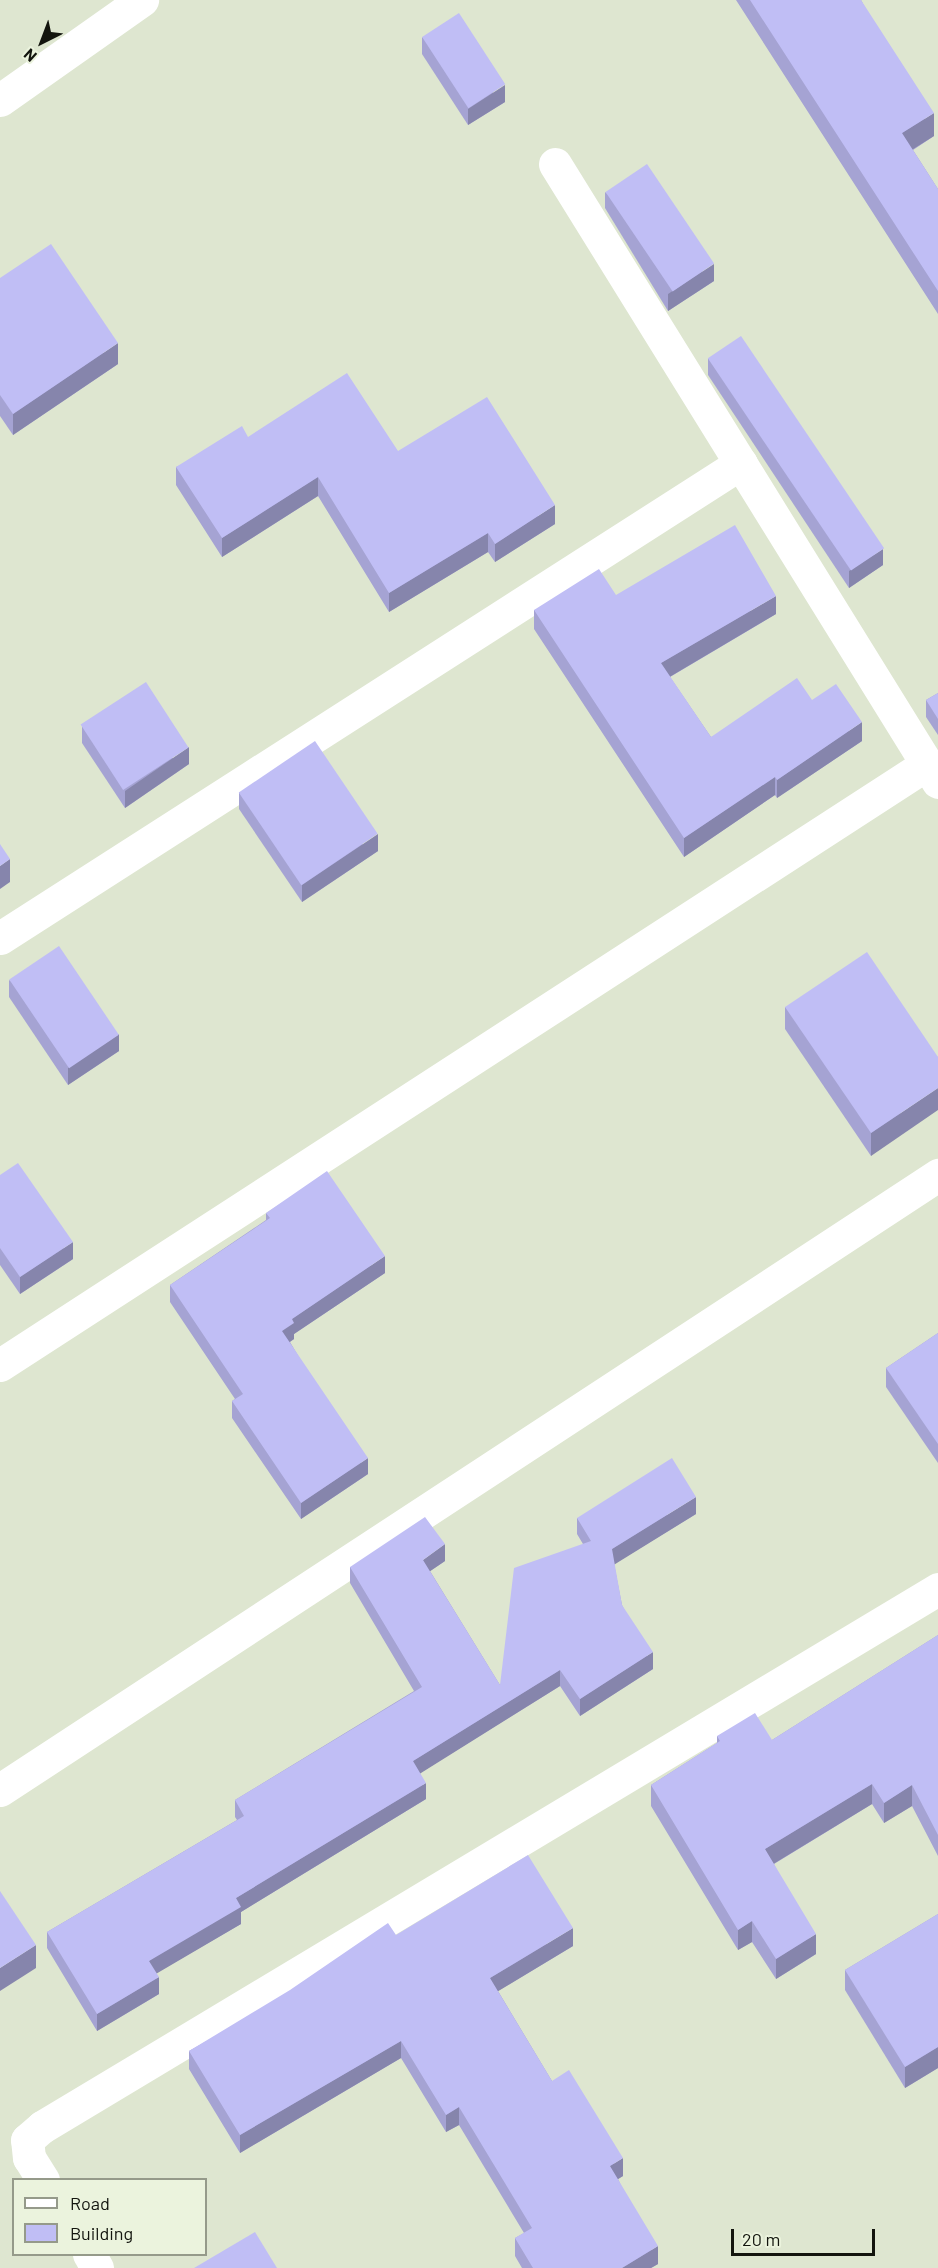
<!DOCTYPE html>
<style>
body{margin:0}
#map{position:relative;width:938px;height:2268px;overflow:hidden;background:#dee6d0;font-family:Barlow,sans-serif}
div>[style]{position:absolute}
.street>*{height:33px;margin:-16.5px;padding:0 16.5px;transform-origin:16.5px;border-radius:16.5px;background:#fff}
.wall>*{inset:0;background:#a5a3d3}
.shaded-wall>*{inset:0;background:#8685ac}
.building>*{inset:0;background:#c0bef5;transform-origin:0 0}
span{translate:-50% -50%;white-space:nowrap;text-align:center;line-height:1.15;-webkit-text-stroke:4.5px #ebf3dd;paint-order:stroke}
.legend{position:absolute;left:12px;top:2178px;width:195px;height:78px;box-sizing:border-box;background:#ebf3dd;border:2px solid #959a8a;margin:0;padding:8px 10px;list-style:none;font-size:18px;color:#13150e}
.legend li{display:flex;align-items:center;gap:12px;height:30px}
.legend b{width:30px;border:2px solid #959a8a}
.north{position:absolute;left:12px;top:12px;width:60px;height:60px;-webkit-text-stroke:4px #ebf3dd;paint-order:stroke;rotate:222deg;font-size:16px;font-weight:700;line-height:24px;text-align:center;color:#13150e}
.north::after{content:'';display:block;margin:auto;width:21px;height:27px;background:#13150e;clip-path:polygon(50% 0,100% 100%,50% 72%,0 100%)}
.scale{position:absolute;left:731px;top:2229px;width:144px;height:27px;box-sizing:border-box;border:3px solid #13150e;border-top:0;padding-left:8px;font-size:18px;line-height:21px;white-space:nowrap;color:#13150e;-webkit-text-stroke:4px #ebf3dd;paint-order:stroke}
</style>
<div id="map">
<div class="street">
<i style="left:0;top:100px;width:174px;rotate:-35.2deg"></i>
<i style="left:555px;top:164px;width:727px;rotate:58.21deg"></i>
<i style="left:0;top:938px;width:880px;rotate:-32.66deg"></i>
<i style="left:0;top:1365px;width:1105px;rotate:-32.96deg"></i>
<i style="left:0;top:1790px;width:1122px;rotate:-33.25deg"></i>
<i style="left:43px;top:2180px;width:26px;rotate:-122deg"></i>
<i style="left:29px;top:2158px;width:18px;rotate:-96deg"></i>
<i style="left:27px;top:2140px;width:20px;rotate:-41deg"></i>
<i style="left:42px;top:2127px;width:1045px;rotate:-30.98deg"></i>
<i style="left:89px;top:2254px;width:16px;rotate:60deg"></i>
</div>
<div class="wall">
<i style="clip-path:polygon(736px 0,861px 0,934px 136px,913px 150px,938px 189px,938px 314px)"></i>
<i style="clip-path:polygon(422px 37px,505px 102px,468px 125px,422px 54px)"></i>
<i style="clip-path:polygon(605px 192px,714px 281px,668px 311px,605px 208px)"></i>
<i style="clip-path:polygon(0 278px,118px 364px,13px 435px,0 416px)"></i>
<i style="clip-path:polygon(708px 358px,883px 565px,849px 588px,708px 375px)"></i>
<i style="clip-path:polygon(248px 437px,398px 451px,555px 524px,495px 562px,488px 552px,389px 612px,318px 496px,222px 557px,176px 485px,176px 467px)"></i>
<i style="clip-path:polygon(616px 595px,776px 614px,670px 677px,711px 737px,812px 700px,862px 741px,777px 798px,775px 795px,684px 857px,534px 629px,534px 610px)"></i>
<i style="clip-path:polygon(938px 693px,938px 735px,926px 717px,926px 700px)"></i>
<i style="clip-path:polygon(82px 726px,189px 764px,125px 808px,82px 743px)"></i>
<i style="clip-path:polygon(239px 792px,378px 851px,302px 902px,239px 809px)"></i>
<i style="clip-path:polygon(9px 980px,119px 1051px,68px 1085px,9px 997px)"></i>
<i style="clip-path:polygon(785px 1007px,938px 1057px,871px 1156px,785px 1029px)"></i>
<i style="clip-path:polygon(0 1175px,73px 1259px,20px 1294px,0 1265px)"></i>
<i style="clip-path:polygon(266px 1213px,385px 1273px,294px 1334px,294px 1339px,290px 1342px,368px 1474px,301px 1519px,232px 1418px,232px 1401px,235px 1399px,170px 1302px,170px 1285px,266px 1220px)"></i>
<i style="clip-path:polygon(938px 1333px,938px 1463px,886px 1387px,886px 1368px)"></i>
<i style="clip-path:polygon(696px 1514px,614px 1564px,622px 1605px,653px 1669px,580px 1716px,560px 1686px,420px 1773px,426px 1799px,241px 1912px,241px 1924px,156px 1973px,159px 1994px,97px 2031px,47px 1948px,47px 1932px,237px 1820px,235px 1817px,235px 1800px,414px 1691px,350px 1583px,350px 1567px,445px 1561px,430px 1571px,500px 1685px,583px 1544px,577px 1534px,577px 1518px)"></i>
<i style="clip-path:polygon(938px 1635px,938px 1856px,912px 1806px,884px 1823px,872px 1804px,774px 1864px,816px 1954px,776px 1979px,752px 1942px,738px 1950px,651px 1806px,651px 1785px,717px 1743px,717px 1736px,772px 1740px)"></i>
<i style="clip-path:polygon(938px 1914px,938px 2068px,905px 2088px,845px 1990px,845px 1970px)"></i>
<i style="clip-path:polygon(396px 1935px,573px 1946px,498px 1991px,552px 2081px,623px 2176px,618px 2179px,658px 2264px,651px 2268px,522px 2268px,515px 2256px,515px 2238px,524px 2233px,459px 2125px,446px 2132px,401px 2058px,240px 2153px,189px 2069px,189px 2051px)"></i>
</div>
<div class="shaded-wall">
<i style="clip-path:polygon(505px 85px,505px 102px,468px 125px,468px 109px)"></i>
<i style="clip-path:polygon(934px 113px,934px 136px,902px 156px,902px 133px)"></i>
<i style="clip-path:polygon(714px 264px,714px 281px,668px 311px,668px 294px)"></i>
<i style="clip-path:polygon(118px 343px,118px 364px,13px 435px,13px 414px)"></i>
<i style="clip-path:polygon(318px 477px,318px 496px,222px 557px,222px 538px)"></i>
<i style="clip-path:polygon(555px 505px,555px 524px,495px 562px,495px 544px)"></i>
<i style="clip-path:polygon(488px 533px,488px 552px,389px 612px,389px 593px)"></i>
<i style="clip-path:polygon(883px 549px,883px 565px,849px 588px,849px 571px)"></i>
<i style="clip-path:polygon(776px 596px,776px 614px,661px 682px,661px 663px)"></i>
<i style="clip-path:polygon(862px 722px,862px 741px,777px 798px,777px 780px)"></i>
<i style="clip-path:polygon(189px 747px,189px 764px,125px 808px,125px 791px)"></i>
<i style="clip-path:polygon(775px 777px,775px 795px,684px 857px,684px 838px)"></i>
<i style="clip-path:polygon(378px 834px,378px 851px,302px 902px,302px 885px)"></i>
<i style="clip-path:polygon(10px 859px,10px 882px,0 889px,0 866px)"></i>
<i style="clip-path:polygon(119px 1034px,119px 1051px,68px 1085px,68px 1068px)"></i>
<i style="clip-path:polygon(938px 1088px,938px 1110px,871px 1156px,871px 1133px)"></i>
<i style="clip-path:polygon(73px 1242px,73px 1259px,20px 1294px,20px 1277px)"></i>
<i style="clip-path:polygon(385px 1256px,385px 1273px,294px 1334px,294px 1339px,282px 1347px,282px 1331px,292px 1319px)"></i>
<i style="clip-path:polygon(368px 1458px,368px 1474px,301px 1519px,301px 1503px)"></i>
<i style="clip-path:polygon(696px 1497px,696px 1514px,612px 1566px,612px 1549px)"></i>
<i style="clip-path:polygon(445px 1544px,445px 1561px,423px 1576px,423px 1560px)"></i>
<i style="clip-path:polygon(653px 1652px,653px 1669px,580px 1716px,580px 1699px)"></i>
<i style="clip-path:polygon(560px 1670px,560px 1686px,413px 1778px,413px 1761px)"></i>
<i style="clip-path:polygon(426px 1783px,426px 1799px,241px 1912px,241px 1924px,149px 1978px,149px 1961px,236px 1898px)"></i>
<i style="clip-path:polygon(872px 1784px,872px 1804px,765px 1869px,765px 1849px)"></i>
<i style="clip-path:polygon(912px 1785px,912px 1806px,884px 1823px,884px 1803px)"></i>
<i style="clip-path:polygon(752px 1921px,752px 1942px,738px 1950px,738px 1930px)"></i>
<i style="clip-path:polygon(573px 1928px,573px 1946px,490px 1996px,490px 1978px)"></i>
<i style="clip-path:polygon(816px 1934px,816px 1954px,776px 1979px,776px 1959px)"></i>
<i style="clip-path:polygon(36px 1945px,36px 1968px,0 1991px,0 1968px)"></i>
<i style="clip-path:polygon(159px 1977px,159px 1994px,97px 2031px,97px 2014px)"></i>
<i style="clip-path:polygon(401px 2041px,401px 2058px,240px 2153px,240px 2135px)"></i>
<i style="clip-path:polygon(938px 2047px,938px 2068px,905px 2088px,905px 2067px)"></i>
<i style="clip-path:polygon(459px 2107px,459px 2125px,446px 2132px,446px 2115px)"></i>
<i style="clip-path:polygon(623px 2158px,623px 2176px,610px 2184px,610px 2166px)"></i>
<i style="clip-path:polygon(658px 2246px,658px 2264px,651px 2268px,622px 2268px)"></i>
</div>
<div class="building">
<i style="clip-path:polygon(750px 0,861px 0,934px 113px,902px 133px,938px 189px,938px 291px)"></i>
<i style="left:459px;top:13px;width:85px;height:44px;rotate:57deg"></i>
<i style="left:647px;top:164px;width:120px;height:50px;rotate:56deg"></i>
<i style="clip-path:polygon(51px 244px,118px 343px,13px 414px,0 395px,0 278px)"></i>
<i style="left:741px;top:336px;width:256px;height:40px;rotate:56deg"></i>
<i style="clip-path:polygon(347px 373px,398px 451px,487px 397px,555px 505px,495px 544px,488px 533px,389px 593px,318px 477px,222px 538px,176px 467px,242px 426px,248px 437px)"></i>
<i style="clip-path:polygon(735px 525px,776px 596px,661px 663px,711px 737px,797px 678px,812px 700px,836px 684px,862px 722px,777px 780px,775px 777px,684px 838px,534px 610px,599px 569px,616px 595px)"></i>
<i style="left:146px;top:682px;width:78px;height:78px;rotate:57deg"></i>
<i style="clip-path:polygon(938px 693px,938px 719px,926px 700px)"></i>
<i style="left:315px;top:741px;width:112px;height:92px;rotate:56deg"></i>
<i style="clip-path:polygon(0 844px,10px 859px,0 866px)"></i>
<i style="left:59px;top:946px;width:107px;height:60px;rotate:56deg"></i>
<i style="clip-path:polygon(867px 952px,938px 1057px,938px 1088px,871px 1133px,785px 1007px)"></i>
<i style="clip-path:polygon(18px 1163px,73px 1242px,20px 1277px,0 1248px,0 1175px)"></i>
<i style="clip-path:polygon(327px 1171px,385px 1256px,292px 1319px,294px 1323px,282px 1331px,368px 1458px,301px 1503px,232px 1401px,243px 1394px,170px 1285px,270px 1218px,266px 1213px)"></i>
<i style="clip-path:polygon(938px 1333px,938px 1444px,886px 1368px)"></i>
<i style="clip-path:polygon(672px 1458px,696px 1497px,612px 1549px,622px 1605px,653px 1652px,580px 1699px,560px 1670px,413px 1761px,426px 1783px,236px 1898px,241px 1907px,149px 1961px,159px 1977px,97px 2014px,47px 1932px,244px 1816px,235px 1800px,422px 1687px,350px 1567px,425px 1517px,445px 1544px,423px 1560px,500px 1685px,514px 1568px,591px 1541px,577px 1518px)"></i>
<i style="clip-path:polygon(938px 1635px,938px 1835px,912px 1785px,884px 1803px,872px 1784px,765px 1849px,816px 1934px,776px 1959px,752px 1921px,738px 1930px,651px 1785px,720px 1741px,717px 1736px,755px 1713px,772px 1740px)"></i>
<i style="clip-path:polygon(528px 1855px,573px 1928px,490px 1978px,552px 2081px,569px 2070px,623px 2158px,610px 2166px,658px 2246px,622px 2268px,533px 2268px,515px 2238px,532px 2228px,459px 2107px,446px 2115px,401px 2041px,240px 2135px,189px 2051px,290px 1990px,388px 1923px,396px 1935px)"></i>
<i style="clip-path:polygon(0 1891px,36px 1945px,0 1968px)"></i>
<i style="clip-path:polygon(938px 1914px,938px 2047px,905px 2067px,845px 1970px)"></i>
<i style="clip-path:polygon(255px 2232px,277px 2268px,194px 2268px)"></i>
</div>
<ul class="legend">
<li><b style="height:8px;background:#fff"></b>Road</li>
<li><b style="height:16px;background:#c0bef5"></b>Building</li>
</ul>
<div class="north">N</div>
<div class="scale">20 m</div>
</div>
